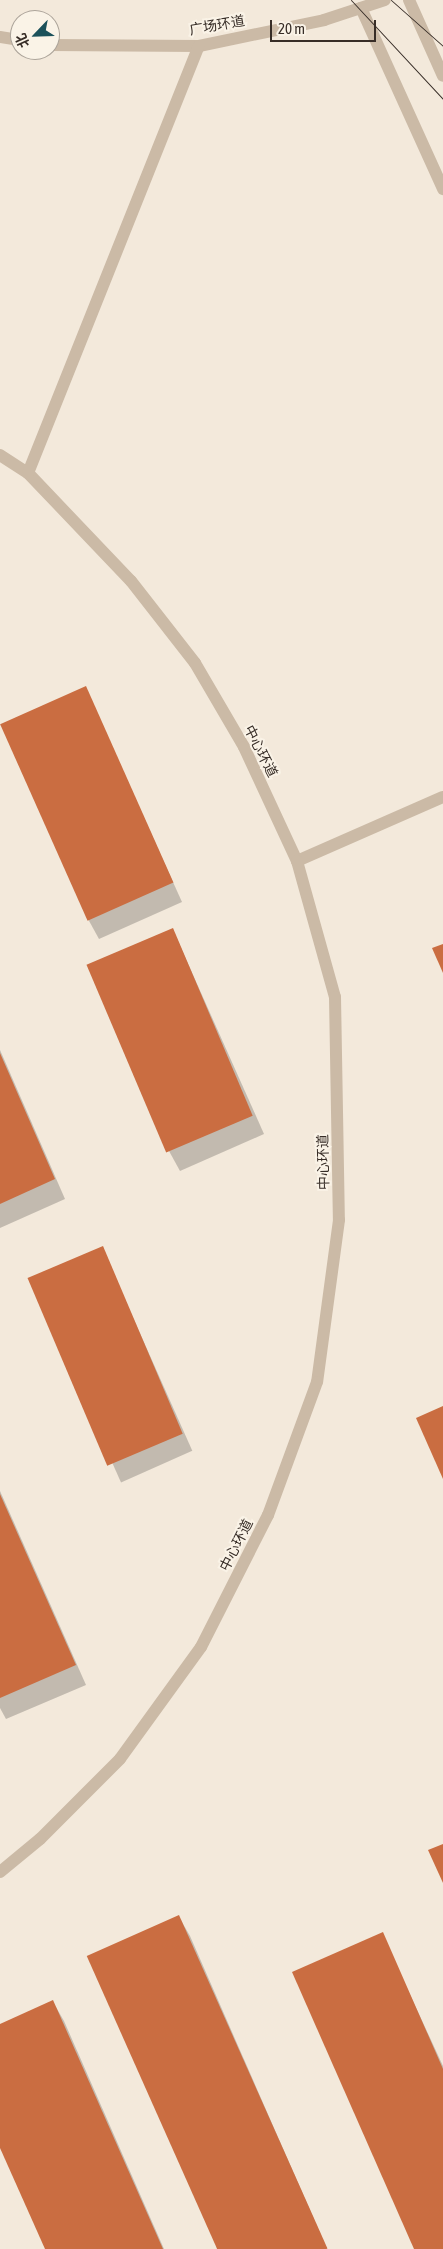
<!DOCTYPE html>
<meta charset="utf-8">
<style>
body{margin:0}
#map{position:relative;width:443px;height:2249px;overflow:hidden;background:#f3e9db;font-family:"Asap Condensed","Noto Sans SC",sans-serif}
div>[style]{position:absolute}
.shadow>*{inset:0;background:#0003;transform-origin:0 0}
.building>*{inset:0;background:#ca6d41;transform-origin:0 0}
.minor>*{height:12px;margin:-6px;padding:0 6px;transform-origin:6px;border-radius:6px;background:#cbbaa6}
.tertiary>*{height:12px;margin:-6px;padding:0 6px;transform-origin:6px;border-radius:6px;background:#cbbaa6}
.tram>*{height:1px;margin:-0.5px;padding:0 0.5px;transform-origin:0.5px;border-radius:0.5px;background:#372d27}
span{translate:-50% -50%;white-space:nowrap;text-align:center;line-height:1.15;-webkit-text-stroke:4px #faf3e7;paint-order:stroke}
.street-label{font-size:14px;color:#372d27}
.north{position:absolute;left:10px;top:10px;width:50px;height:50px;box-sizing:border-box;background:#faf3e7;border:1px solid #aca49a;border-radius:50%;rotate:246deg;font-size:14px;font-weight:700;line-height:20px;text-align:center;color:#372d27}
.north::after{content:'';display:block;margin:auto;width:18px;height:22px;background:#1b515a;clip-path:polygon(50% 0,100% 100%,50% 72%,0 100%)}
.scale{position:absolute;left:270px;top:20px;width:106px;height:22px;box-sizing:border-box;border:2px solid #372d27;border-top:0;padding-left:6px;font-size:15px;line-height:18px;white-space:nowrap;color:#372d27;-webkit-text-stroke:4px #faf3e7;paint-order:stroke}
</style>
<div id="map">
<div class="shadow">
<i style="clip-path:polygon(85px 687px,182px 902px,99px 939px,88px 919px)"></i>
<i style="clip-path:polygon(173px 930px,264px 1134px,180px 1171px,169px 1151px)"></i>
<i style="clip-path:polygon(0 1050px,65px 1199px,0 1228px)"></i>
<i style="left:102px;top:1248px;width:222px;height:78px;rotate:66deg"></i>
<i style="clip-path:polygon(0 1491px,86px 1685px,6px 1719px,0 1708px)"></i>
<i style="clip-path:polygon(179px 1917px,190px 1936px,327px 2249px,217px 2249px)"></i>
<i style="clip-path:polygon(382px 1934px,443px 2066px,443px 2249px,415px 2249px)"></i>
<i style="clip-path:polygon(53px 2002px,64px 2021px,164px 2249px,46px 2249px,0 2145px,0 2025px)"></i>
</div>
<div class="building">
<i style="left:86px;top:686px;width:215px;height:94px;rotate:66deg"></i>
<i style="left:173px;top:928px;width:204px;height:94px;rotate:67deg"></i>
<i style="clip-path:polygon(443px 944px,443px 973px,432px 948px)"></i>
<i style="clip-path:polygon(0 1053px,55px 1179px,0 1204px)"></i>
<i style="left:103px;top:1246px;width:204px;height:82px;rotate:67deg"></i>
<i style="clip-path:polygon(443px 1406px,443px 1479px,416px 1418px)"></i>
<i style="clip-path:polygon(0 1494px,76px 1665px,0 1698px)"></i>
<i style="clip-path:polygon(443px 1844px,443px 1883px,428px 1850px)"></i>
<i style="left:179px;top:1915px;width:365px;height:101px;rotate:66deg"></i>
<i style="clip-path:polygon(383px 1932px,443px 2069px,443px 2249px,414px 2249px,292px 1972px)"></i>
<i style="clip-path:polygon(53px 2000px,163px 2249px,45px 2249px,0 2148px,0 2024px)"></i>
</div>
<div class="minor">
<i style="left:361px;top:8px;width:199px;rotate:65.6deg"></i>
<i style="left:297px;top:861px;width:159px;rotate:-23.7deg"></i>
</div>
<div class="tertiary">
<i style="left:409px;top:0;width:83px;rotate:65.9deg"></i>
<i style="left:0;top:37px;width:20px;rotate:9deg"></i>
<i style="left:50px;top:45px;width:149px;rotate:0.4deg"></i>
<i style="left:199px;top:46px;width:128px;rotate:-11.7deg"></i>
<i style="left:324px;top:20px;width:64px;rotate:-18.2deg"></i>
<i style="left:0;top:455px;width:33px;rotate:33deg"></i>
<i style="left:28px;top:473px;width:149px;rotate:46.4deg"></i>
<i style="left:131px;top:581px;width:104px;rotate:52deg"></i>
<i style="left:195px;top:663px;width:97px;rotate:59.7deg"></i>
<i style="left:244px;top:747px;width:126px;rotate:65.1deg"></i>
<i style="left:297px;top:861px;width:141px;rotate:74.4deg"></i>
<i style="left:335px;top:997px;width:223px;rotate:89deg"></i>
<i style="left:339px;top:1220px;width:163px;rotate:97.7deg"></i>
<i style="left:317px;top:1382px;width:142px;rotate:110.2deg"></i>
<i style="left:268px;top:1515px;width:148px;rotate:116.9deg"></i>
<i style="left:201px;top:1647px;width:138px;rotate:125.9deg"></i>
<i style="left:120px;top:1759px;width:113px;rotate:135deg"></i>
<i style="left:40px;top:1839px;width:52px;rotate:140.5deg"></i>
<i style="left:28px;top:473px;width:460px;rotate:-68.2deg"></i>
</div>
<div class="tram">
<i style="left:351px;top:0;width:135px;rotate:47.1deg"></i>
<i style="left:391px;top:0;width:69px;rotate:41.5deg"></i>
</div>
<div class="street-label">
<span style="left:217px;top:25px;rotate:-10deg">广场环道</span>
<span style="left:261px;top:751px;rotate:63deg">中心环道</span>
<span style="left:323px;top:1162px;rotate:-91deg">中心环道</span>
<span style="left:236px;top:1545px;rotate:-63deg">中心环道</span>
</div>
<div class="north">北</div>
<div class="scale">20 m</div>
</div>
